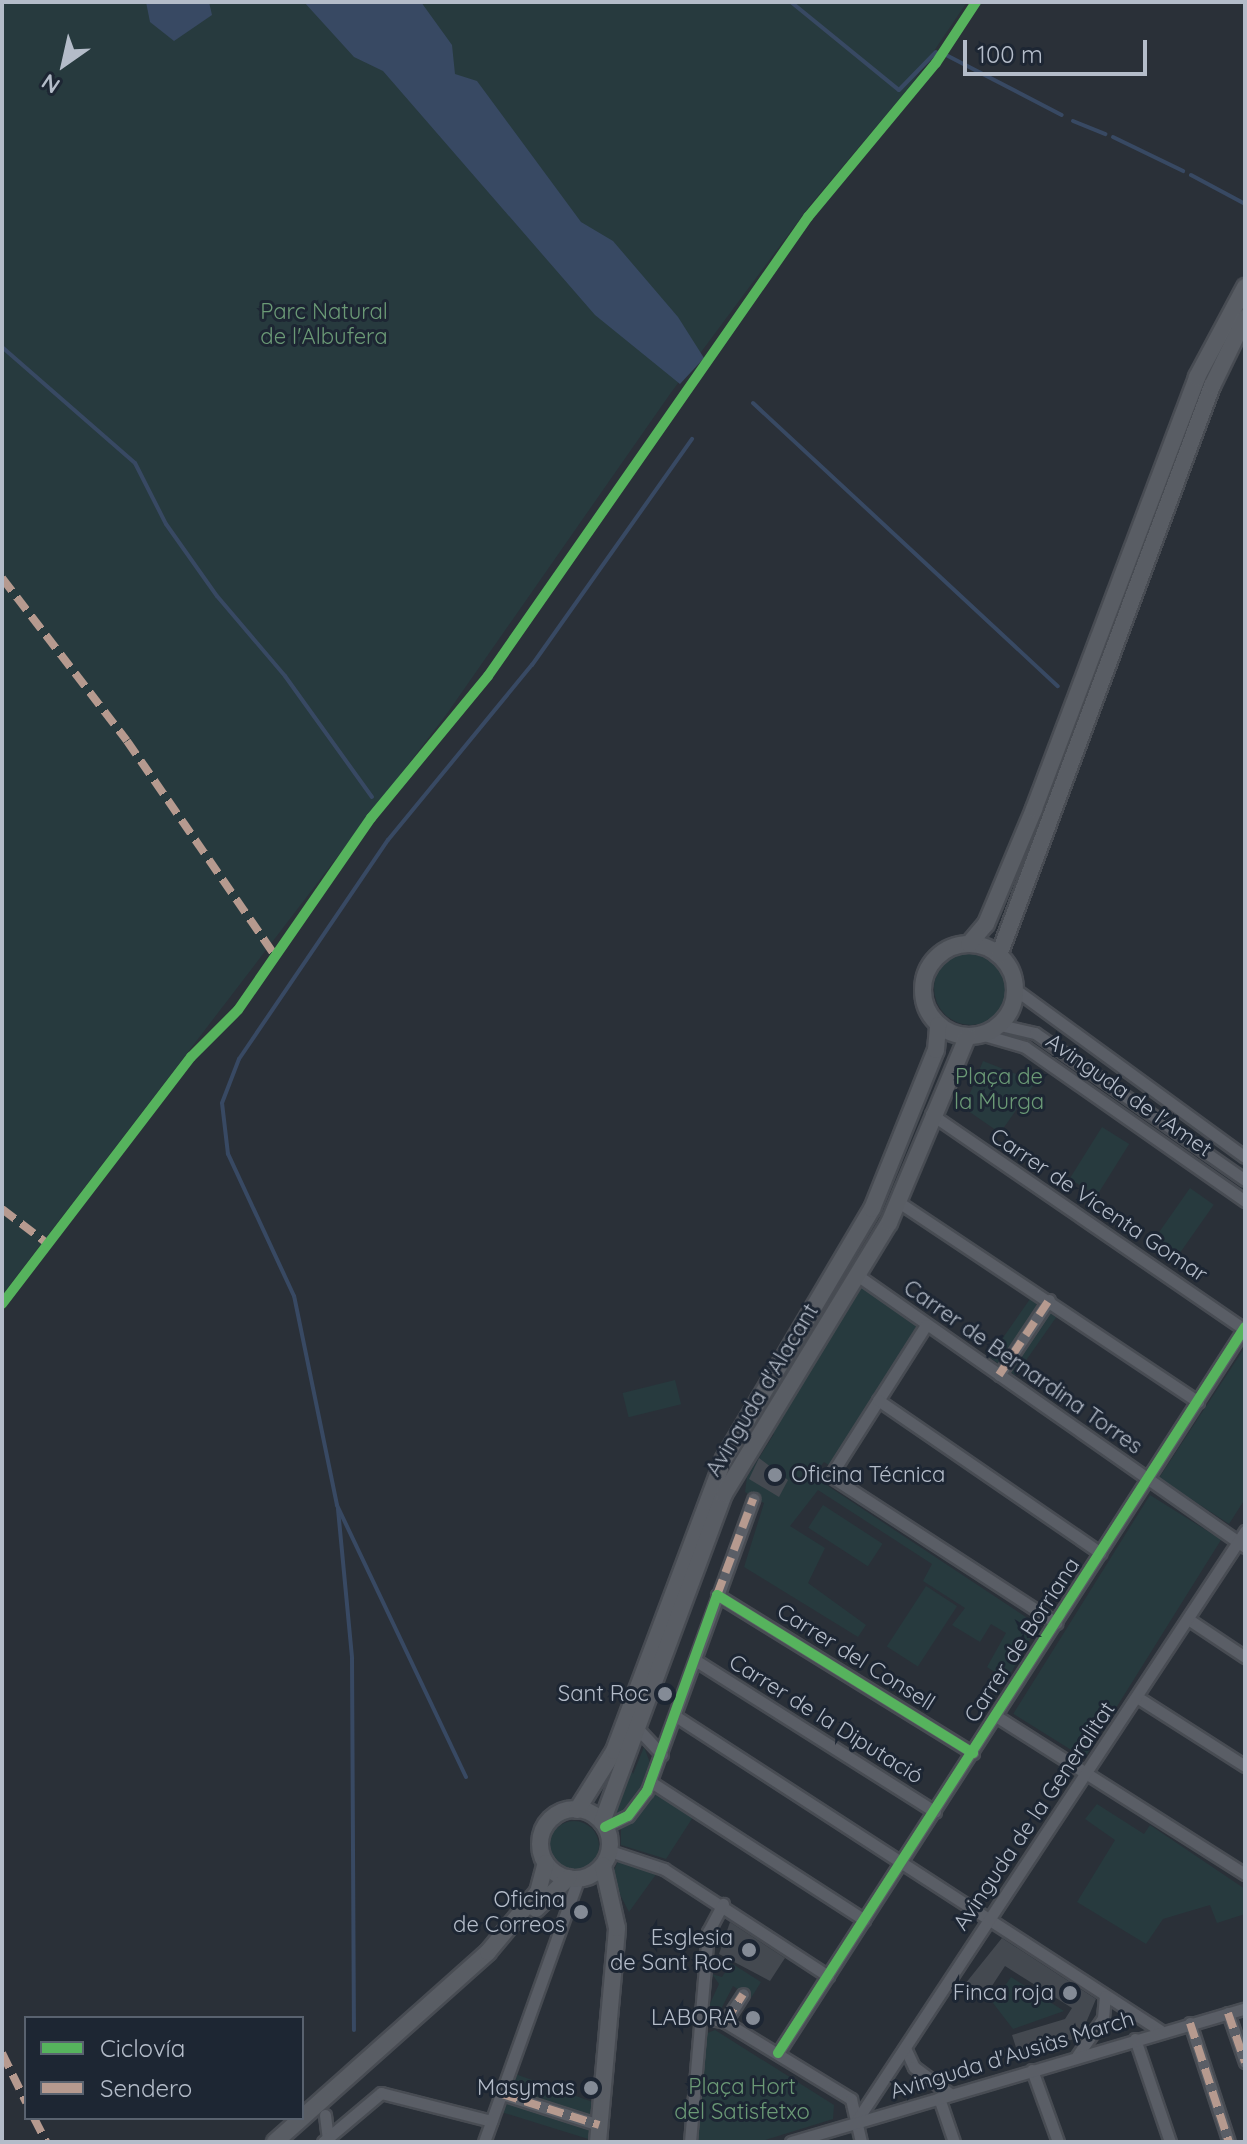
<!DOCTYPE html>
<meta charset="utf-8">
<style>
body{margin:0}
#map{position:relative;width:1247px;height:2144px;overflow:hidden;background:#2a3038;font-family:Quicksand,sans-serif}
div>[style]{position:absolute}
.green>*{inset:0;background:#273a3e;transform-origin:0 0}
.round{border-radius:50%}
.water>*{inset:0;background:#384963}
.stream>*{height:4px;margin:-2px;padding:0 2px;transform-origin:2px;border-radius:2px;background:#384963}
.building>*{inset:0;background:#444950}
.roads{filter:drop-shadow(2px 0 #484c53) drop-shadow(-2px 0 #484c53) drop-shadow(0 2px #484c53) drop-shadow(0 -2px #484c53)}
.street>*{height:11px;margin:-5.5px;padding:0 5.5px;transform-origin:5.5px;border-radius:5.5px;background:#5a5e66}
.secondary>*{height:16px;margin:-8px;padding:0 8px;transform-origin:8px;border-radius:8px;background:#595d64}
.secondary>.ring{margin:-8px;padding:0;box-sizing:content-box;background:none;border:16px solid #595d64;border-radius:50%}
.quiet>*{height:8px;margin-top:-4px;transform-origin:0;background:repeating-linear-gradient(90deg,#b69a8f 0 16px,transparent 0 24px)}
.cycleway>*{height:10px;margin:-5px;padding:0 5px;transform-origin:5px;border-radius:5px;background:#56b35d}
.dots>*{width:22px;height:22px;translate:-50% -50%;box-sizing:border-box;border:4px solid #1d2633;border-radius:50%}
span{translate:-50% -50%;white-space:nowrap;text-align:center;line-height:1.15;-webkit-text-stroke:6px #1d2633;paint-order:stroke}
.park-label{font-size:22px;color:#6b9a76}
.street-label{font-size:22px;color:#b4bcc9}
.poi-label{font-size:22px;color:#b4bcc9}
.left{translate:0 -50%;text-align:left}
.right{translate:-100% -50%;text-align:right}
.frame{position:absolute;inset:0;border:4px solid #b4bcc9;pointer-events:none}
.legend{position:absolute;left:24px;top:2016px;width:280px;height:104px;box-sizing:border-box;background:#1d2633;border:2px solid #59626f;margin:0;padding:10px 14px;list-style:none;font-size:24px;color:#b4bcc9}
.legend li{display:flex;align-items:center;gap:16px;height:40px}
.legend b{width:40px;border:2px solid #59626f}
.north{position:absolute;left:24px;top:24px;width:80px;height:80px;-webkit-text-stroke:6px #1d2633;paint-order:stroke;rotate:214deg;font-size:22px;font-weight:700;line-height:32px;text-align:center;color:#b4bcc9}
.north::after{content:'';display:block;margin:auto;width:28px;height:36px;background:#b4bcc9;clip-path:polygon(50% 0,100% 100%,50% 72%,0 100%)}
.scale{position:absolute;left:963px;top:40px;width:184px;height:36px;box-sizing:border-box;border:4px solid #b4bcc9;border-top:0;padding-left:10px;font-size:24px;line-height:28px;white-space:nowrap;color:#b4bcc9;-webkit-text-stroke:6px #1d2633;paint-order:stroke}
</style>
<div id="map">
<div class="green">
<i style="clip-path:polygon(2px 2px,967px 2px,911px 85px,811px 204px,670px 394px,446px 715px,2px 1295px)"></i>
<i class="round" style="left:934px;top:951px;width:74px;height:74px"></i>
<i style="clip-path:polygon(983px 1061px,1036px 1082px,1000px 1133px,964px 1108px)"></i>
<i style="left:1102px;top:1127px;width:32px;height:61px;rotate:32deg"></i>
<i style="left:1190px;top:1188px;width:29px;height:60px;rotate:35deg"></i>
<i style="clip-path:polygon(857px 1275px,926px 1325px,835px 1469px,824px 1462px,813px 1476px,1038px 1625px,1007px 1680px,987px 1667px,1006px 1633px,991px 1624px,980px 1642px,952px 1625px,965px 1608px,923px 1581px,932px 1564px,818px 1490px,790px 1526px,825px 1548px,808px 1583px,866px 1625px,858px 1637px,744px 1567px,764px 1503px,745px 1492px,747px 1477px,774px 1434px,762px 1426px)"></i>
<i style="left:1030px;top:1299px;width:32px;height:71px;rotate:35deg"></i>
<i style="clip-path:polygon(1245px 1347px,1245px 1499px,1229px 1524px,1159px 1478px)"></i>
<i style="left:675px;top:1380px;width:25px;height:54px;rotate:76deg"></i>
<i style="left:1150px;top:1495px;width:84px;height:258px;rotate:32deg"></i>
<i style="left:823px;top:1505px;width:71px;height:27px;rotate:33deg"></i>
<i style="left:926px;top:1586px;width:37px;height:72px;rotate:33deg"></i>
<i style="clip-path:polygon(644px 1747px,652px 1768px,642px 1790px,612px 1821px,629px 1765px,633px 1774px)"></i>
<i style="clip-path:polygon(655px 1793px,695px 1814px,666px 1859px,621px 1845px,621px 1829px)"></i>
<i style="clip-path:polygon(1097px 1804px,1144px 1834px,1150px 1825px,1245px 1889px,1245px 1914px,1217px 1923px,1210px 1905px,1163px 1919px,1146px 1944px,1077px 1902px,1115px 1840px,1085px 1819px)"></i>
<i class="round" style="left:549px;top:1821px;width:50px;height:50px"></i>
<i style="clip-path:polygon(619px 1859px,657px 1873px,629px 1912px,611px 1877px)"></i>
<i style="clip-path:polygon(731px 1963px,761px 1982px,751px 1998px,733px 1986px,719px 2013px,708px 2008px,719px 1984px,712px 1974px,722px 1977px)"></i>
<i style="clip-path:polygon(1011px 1977px,1064px 2011px,1013px 2029px,993px 2003px)"></i>
<i style="clip-path:polygon(715px 2030px,834px 2105px,833px 2119px,759px 2142px,694px 2142px,705px 2034px)"></i>
<i style="clip-path:polygon(510px 2072px,601px 2105px,598px 2142px,495px 2110px)"></i>
</div>
<div class="water">
<i style="clip-path:polygon(146px 2px,209px 2px,212px 15px,174px 41px,150px 22px)"></i>
<i style="clip-path:polygon(304px 2px,421px 2px,452px 45px,455px 74px,477px 81px,581px 222px,613px 241px,678px 317px,704px 358px,680px 384px,595px 315px,383px 71px,354px 57px)"></i>
</div>
<div class="stream">
<i style="left:791px;top:2px;width:139px;rotate:39.2deg"></i>
<i style="left:899px;top:90px;width:53px;rotate:-45.8deg"></i>
<i style="left:948px;top:56px;width:128px;rotate:27.4deg"></i>
<i style="left:1073px;top:121px;width:35px;rotate:22deg"></i>
<i style="left:1113px;top:137px;width:78px;rotate:25.9deg"></i>
<i style="left:1191px;top:175px;width:61px;rotate:28.2deg"></i>
<i style="left:2px;top:347px;width:176px;rotate:41.1deg"></i>
<i style="left:135px;top:463px;width:68px;rotate:63.1deg"></i>
<i style="left:166px;top:524px;width:88px;rotate:54.7deg"></i>
<i style="left:217px;top:596px;width:105px;rotate:49.6deg"></i>
<i style="left:285px;top:676px;width:149px;rotate:54.3deg"></i>
<i style="left:753px;top:403px;width:416px;rotate:42.9deg"></i>
<i style="left:338px;top:1509px;width:150px;rotate:84.6deg"></i>
<i style="left:352px;top:1658px;width:372px;rotate:89.7deg"></i>
<i style="left:466px;top:1777px;width:301px;rotate:-115.4deg"></i>
<i style="left:337px;top:1505px;width:213px;rotate:-101.6deg"></i>
<i style="left:294px;top:1296px;width:157px;rotate:-114.9deg"></i>
<i style="left:228px;top:1154px;width:51px;rotate:-96.7deg"></i>
<i style="left:222px;top:1103px;width:47px;rotate:-68.9deg"></i>
<i style="left:239px;top:1059px;width:265px;rotate:-55.8deg"></i>
<i style="left:388px;top:840px;width:227px;rotate:-50.6deg"></i>
<i style="left:532px;top:665px;width:277px;rotate:-54.7deg"></i>
</div>
<div class="building">
<i style="clip-path:polygon(759px 1458px,788px 1480px,779px 1497px,749px 1479px)"></i>
<i style="clip-path:polygon(730px 1922px,785px 1958px,770px 1981px,719px 1954px)"></i>
<i style="clip-path:polygon(1002px 1938px,1096px 1999px,1080px 2037px,1019px 2057px,1012px 2035px,1065px 2019px,1072px 2008px,1005px 1966px,982px 2001px,961px 1989px)"></i>
</div>
<div class="roads">
<div class="street">
<i style="left:1016px;top:990px;width:283px;rotate:36.1deg"></i>
<i style="left:1000px;top:1025px;width:36px;rotate:13deg"></i>
<i style="left:1035px;top:1033px;width:256px;rotate:35deg"></i>
<i style="left:984px;top:1035px;width:43px;rotate:16.3deg"></i>
<i style="left:1025px;top:1047px;width:269px;rotate:35deg"></i>
<i style="left:931px;top:1114px;width:381px;rotate:34.5deg"></i>
<i style="left:897px;top:1201px;width:362px;rotate:33.7deg"></i>
<i style="left:857px;top:1275px;width:474px;rotate:35deg"></i>
<i style="left:926px;top:1325px;width:179px;rotate:122.4deg"></i>
<i style="left:830px;top:1476px;width:270px;rotate:33deg"></i>
<i style="left:999px;top:1375px;width:90px;rotate:-56.3deg"></i>
<i style="left:878px;top:1400px;width:270px;rotate:34.5deg"></i>
<i style="left:717px;top:1595px;width:301px;rotate:31.7deg"></i>
<i style="left:1188px;top:1619px;width:69px;rotate:33.7deg"></i>
<i style="left:695px;top:1660px;width:284px;rotate:32.3deg"></i>
<i style="left:1137px;top:1697px;width:128px;rotate:32.6deg"></i>
<i style="left:996px;top:1716px;width:295px;rotate:32.4deg"></i>
<i style="left:677px;top:1717px;width:577px;rotate:32.97deg"></i>
<i style="left:638px;top:1729px;width:35px;rotate:47deg"></i>
<i style="left:651px;top:1782px;width:254px;rotate:32.9deg"></i>
<i style="left:605px;top:1827px;width:25px;rotate:-26deg"></i>
<i style="left:628px;top:1816px;width:31px;rotate:-53deg"></i>
<i style="left:647px;top:1791px;width:311px;rotate:-70deg"></i>
<i style="left:610px;top:1851px;width:57px;rotate:18.4deg"></i>
<i style="left:664px;top:1869px;width:196px;rotate:33.1deg"></i>
<i style="left:1228px;top:2013px;width:52px;rotate:70.9deg"></i>
<i style="left:702px;top:2017px;width:24px;rotate:12deg"></i>
<i style="left:725px;top:2022px;width:148px;rotate:31.4deg"></i>
<i style="left:851px;top:2099px;width:44px;rotate:76.9deg"></i>
<i style="left:725px;top:2022px;width:33px;rotate:-57deg"></i>
<i style="left:1190px;top:2023px;width:125px;rotate:71.9deg"></i>
<i style="left:1135px;top:2039px;width:109px;rotate:71.2deg"></i>
<i style="left:906px;top:2050px;width:19px;rotate:65deg"></i>
<i style="left:914px;top:2067px;width:45px;rotate:36.9deg"></i>
<i style="left:778px;top:2053px;width:863px;rotate:-57.25deg"></i>
<i style="left:1077px;top:2056px;width:46px;rotate:-55.6deg"></i>
<i style="left:1103px;top:2018px;width:22px;rotate:-85deg"></i>
<i style="left:1032px;top:2070px;width:77px;rotate:70.1deg"></i>
<i style="left:502px;top:2094px;width:102px;rotate:17.7deg"></i>
<i style="left:939px;top:2098px;width:46px;rotate:71.2deg"></i>
<i style="left:325px;top:2115px;width:26px;rotate:83deg"></i>
<i style="left:855px;top:2123px;width:709px;rotate:-56.62deg"></i>
<i style="left:323px;top:2142px;width:76px;rotate:-40.2deg"></i>
<i style="left:381px;top:2093px;width:114px;rotate:14.2deg"></i>
<i style="left:484px;top:2142px;width:279px;rotate:-70.3deg"></i>
<i style="left:690px;top:2142px;width:211px;rotate:-85.1deg"></i>
<i style="left:708px;top:1932px;width:32px;rotate:-62deg"></i>
<i style="left:791px;top:2142px;width:473px;rotate:-16.4deg"></i>
</div>
<div class="secondary">
<i class="ring" style="left:923px;top:944px;width:76px;height:76px"></i>
<i style="left:969px;top:944px;width:26px;rotate:-50deg"></i>
<i style="left:986px;top:924px;width:125px;rotate:-67.3deg"></i>
<i style="left:1034px;top:809px;width:462px;rotate:-69.3deg"></i>
<i style="left:1197px;top:377px;width:102px;rotate:-61.9deg"></i>
<i style="left:999px;top:955px;width:608px;rotate:-69.48deg"></i>
<i style="left:1212px;top:386px;width:76px;rotate:-64.1deg"></i>
<i class="ring" style="left:540px;top:1809px;width:54px;height:54px"></i>
<i style="left:577px;top:1810px;width:70px;rotate:-57.9deg"></i>
<i style="left:614px;top:1751px;width:312px;rotate:-69.4deg"></i>
<i style="left:724px;top:1459px;width:291px;rotate:-59.4deg"></i>
<i style="left:872px;top:1209px;width:171px;rotate:-68.1deg"></i>
<i style="left:936px;top:1050px;width:25px;rotate:-85deg"></i>
<i style="left:602px;top:1822px;width:350px;rotate:-69.6deg"></i>
<i style="left:724px;top:1494px;width:317px;rotate:-58.7deg"></i>
<i style="left:889px;top:1223px;width:202px;rotate:-67.2deg"></i>
<i style="left:536px;top:1909px;width:45px;rotate:-44.1deg"></i>
<i style="left:275px;top:2142px;width:285px;rotate:-41.7deg"></i>
<i style="left:488px;top:1952px;width:78px;rotate:-50.2deg"></i>
<i style="left:538px;top:1892px;width:30px;rotate:-75deg"></i>
<i style="left:598px;top:2142px;width:215px;rotate:-84.9deg"></i>
<i style="left:617px;top:1928px;width:64px;rotate:-102.7deg"></i>
</div>
</div>
<div class="quiet">
<i style="left:2px;top:578px;width:205px;rotate:52.5deg"></i>
<i style="left:127px;top:741px;width:262px;rotate:55.4deg"></i>
<i style="left:2px;top:1209px;width:58px;rotate:37.3deg"></i>
<i style="left:999px;top:1375px;width:90px;rotate:-56.3deg"></i>
<i style="left:717px;top:1595px;width:103px;rotate:-69.4deg"></i>
<i style="left:1228px;top:2013px;width:52px;rotate:70.9deg"></i>
<i style="left:725px;top:2022px;width:33px;rotate:-57deg"></i>
<i style="left:1190px;top:2023px;width:125px;rotate:71.9deg"></i>
<i style="left:2px;top:2053px;width:55px;rotate:63.9deg"></i>
<i style="left:502px;top:2094px;width:102px;rotate:17.7deg"></i>
<i style="left:34px;top:2118px;width:27px;rotate:63deg"></i>
</div>
<div class="cycleway">
<i style="left:2px;top:1304px;width:311px;rotate:-52.6deg"></i>
<i style="left:191px;top:1057px;width:66px;rotate:-45deg"></i>
<i style="left:238px;top:1010px;width:234px;rotate:-55.3deg"></i>
<i style="left:371px;top:818px;width:184px;rotate:-50.5deg"></i>
<i style="left:488px;top:676px;width:560px;rotate:-55.12deg"></i>
<i style="left:808px;top:217px;width:200px;rotate:-50.3deg"></i>
<i style="left:936px;top:63px;width:73px;rotate:-56.7deg"></i>
<i style="left:605px;top:1827px;width:25px;rotate:-26deg"></i>
<i style="left:628px;top:1816px;width:31px;rotate:-53deg"></i>
<i style="left:647px;top:1791px;width:208px;rotate:-70.3deg"></i>
<i style="left:717px;top:1595px;width:301px;rotate:31.7deg"></i>
<i style="left:778px;top:2053px;width:863px;rotate:-57.25deg"></i>
</div>
<div class="dots">
<i style="left:775px;top:1475px;background:#848b96"></i>
<i style="left:665px;top:1694px;background:#848b96"></i>
<i style="left:581px;top:1912px;background:#848b96"></i>
<i style="left:749px;top:1950px;background:#848b96"></i>
<i style="left:1070px;top:1993px;background:#848b96"></i>
<i style="left:753px;top:2018px;background:#848b96"></i>
<i style="left:591px;top:2088px;background:#848b96"></i>
</div>
<div class="park-label">
<span style="left:324px;top:324px">Parc Natural<br>de l'Albufera</span>
<span style="left:999px;top:1089px">Plaça de<br>la Murga</span>
<span style="left:742px;top:2099px">Plaça Hort<br>del Satisfetxo</span>
</div>
<div class="street-label">
<span style="left:1129px;top:1095px;rotate:35deg">Avinguda de l'Amet</span>
<span style="left:1099px;top:1205px;rotate:34deg">Carrer de Vicenta Gomar</span>
<span style="left:1023px;top:1367px;rotate:35deg">Carrer de Bernardina Torres</span>
<span style="left:762px;top:1390px;rotate:-59deg">Avinguda d'Alacant</span>
<span style="left:1022px;top:1640px;rotate:-57deg">Carrer de Borriana</span>
<span style="left:856px;top:1657px;rotate:32deg">Carrer del Consell</span>
<span style="left:826px;top:1719px;rotate:32deg">Carrer de la Diputació</span>
<span style="left:1034px;top:1816px;rotate:-56deg">Avinguda de la Generalitat</span>
<span style="left:1012px;top:2055px;rotate:-17deg">Avinguda d'Ausiàs March</span>
</div>
<div class="poi-label">
<span class="left" style="left:791px;top:1475px">Oficina Técnica</span>
<span class="right" style="left:649px;top:1694px">Sant Roc</span>
<span class="right" style="left:565px;top:1912px">Oficina<br>de Correos</span>
<span class="right" style="left:733px;top:1950px">Esglesia<br>de Sant Roc</span>
<span class="right" style="left:1054px;top:1993px">Finca roja</span>
<span class="right" style="left:737px;top:2018px">LABORA</span>
<span class="right" style="left:575px;top:2088px">Masymas</span>
</div>
<div class="frame"></div>
<ul class="legend">
<li><b style="height:10px;background:#56b35d"></b>Ciclovía</li>
<li><b style="height:10px;background:#b69a8f"></b>Sendero</li>
</ul>
<div class="north">N</div>
<div class="scale">100 m</div>
</div>
